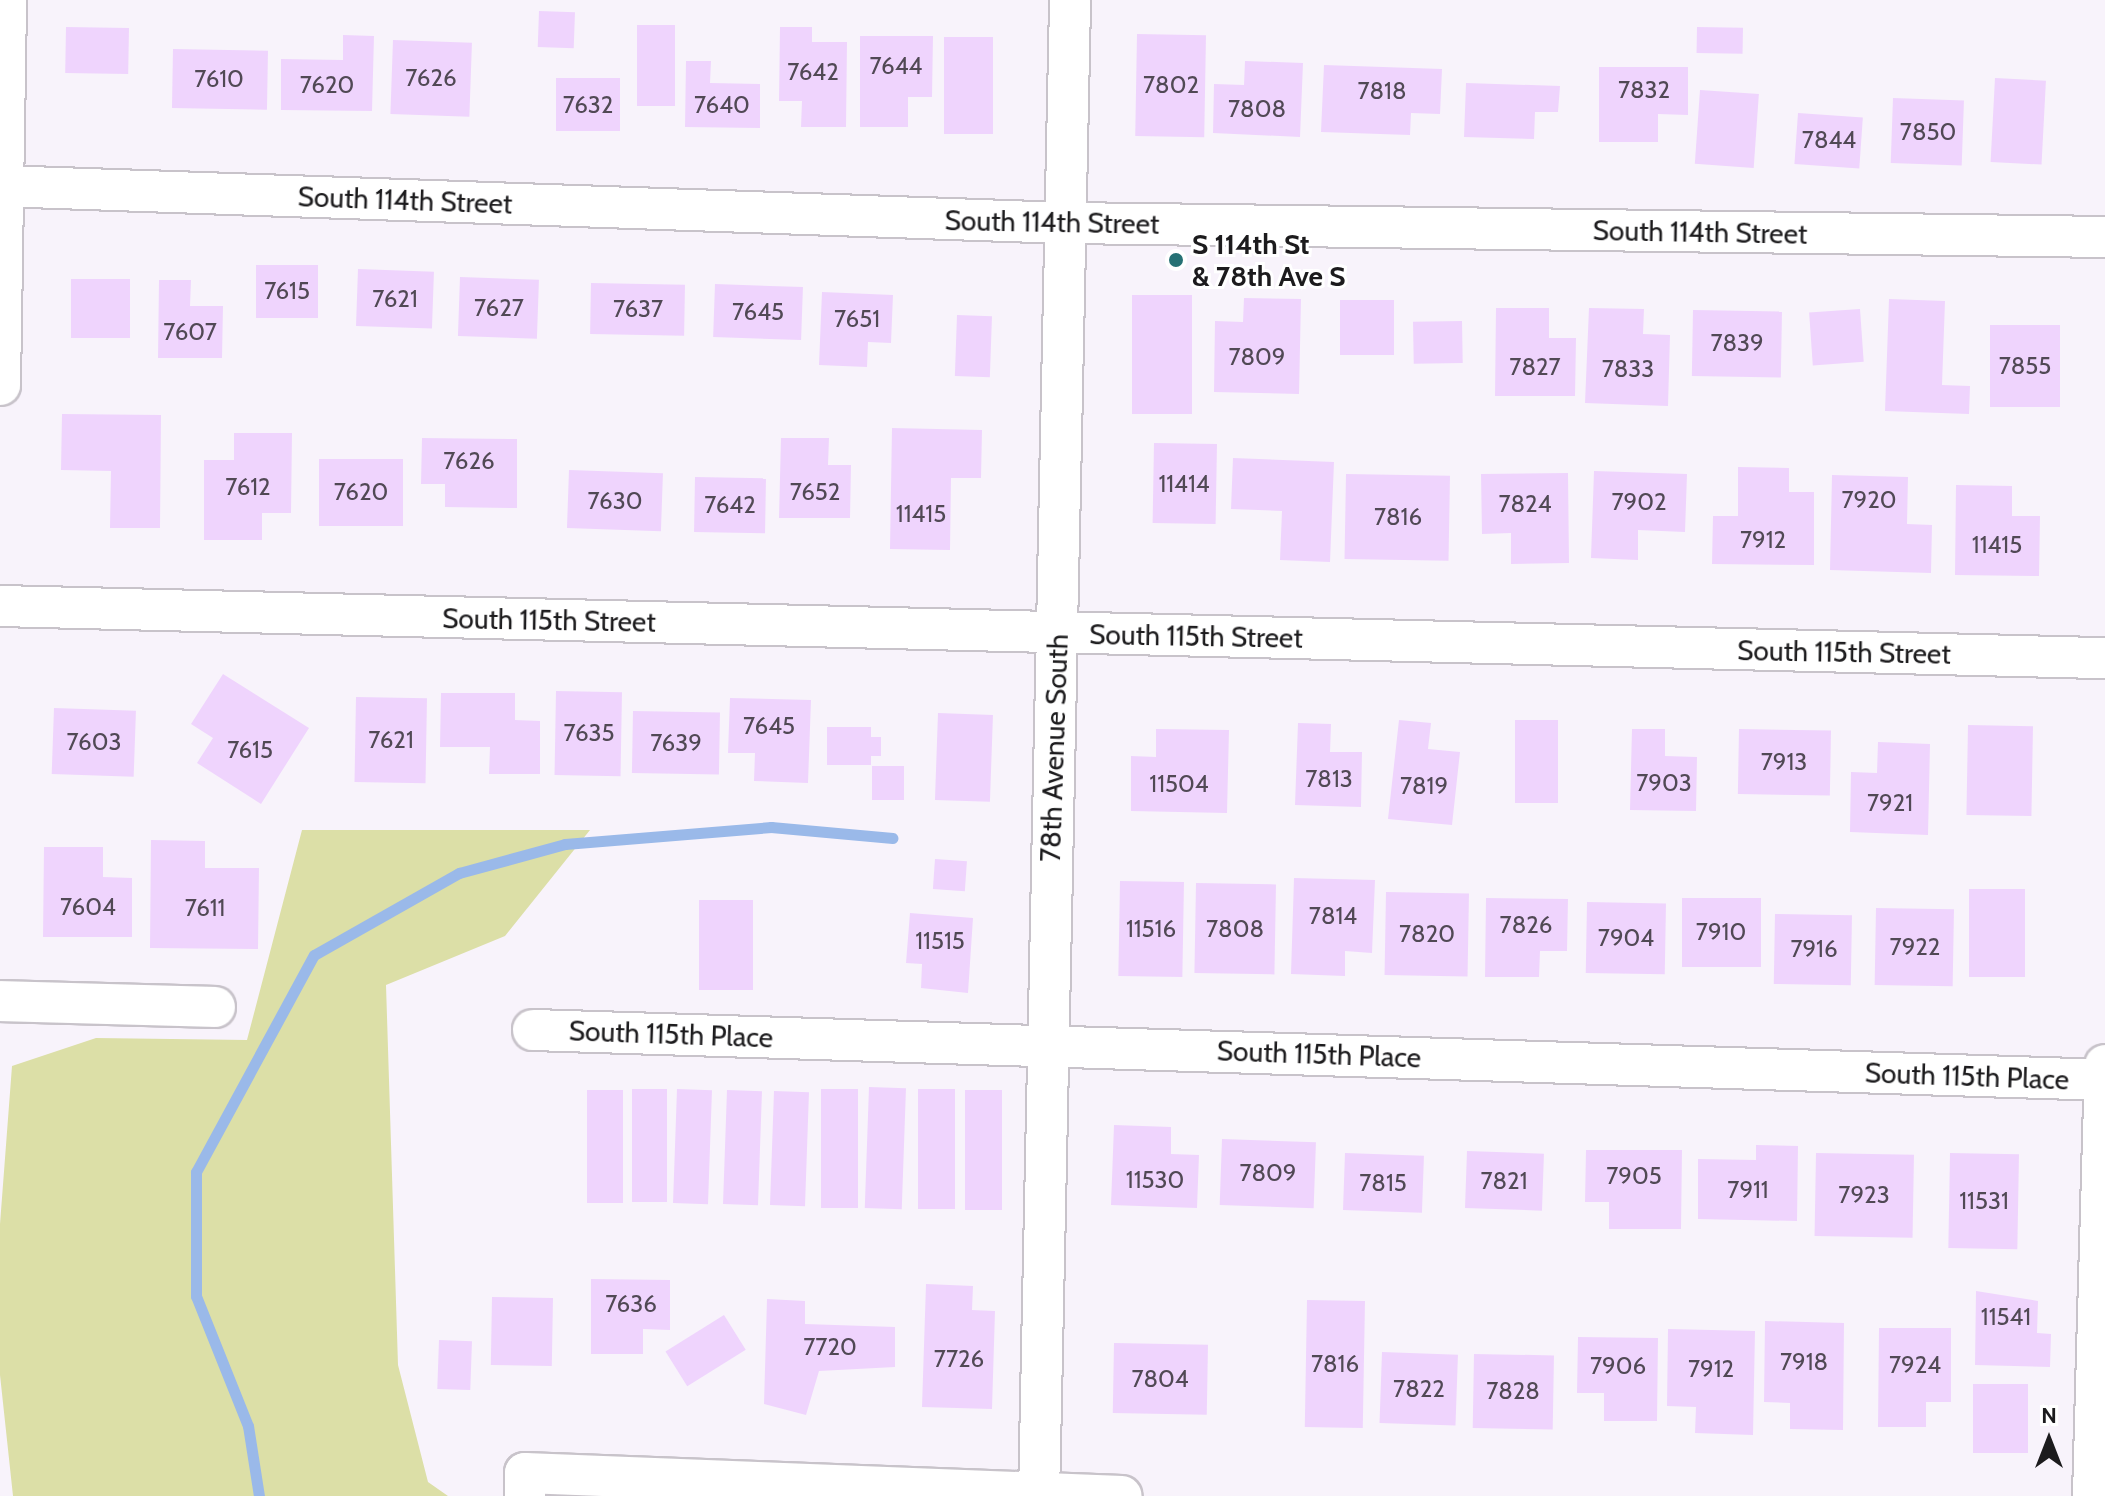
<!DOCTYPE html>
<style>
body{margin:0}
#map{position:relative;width:2105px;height:1496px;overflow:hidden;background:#f8f3fb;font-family:Cabin,sans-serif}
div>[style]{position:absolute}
.green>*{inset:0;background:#dcdfa7}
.stream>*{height:11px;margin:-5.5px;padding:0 5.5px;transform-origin:5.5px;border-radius:5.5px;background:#9ab9e9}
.building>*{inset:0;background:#efd4fd;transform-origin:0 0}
.roads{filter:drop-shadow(2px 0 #c8c3ca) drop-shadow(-2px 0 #c8c3ca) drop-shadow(0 2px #c8c3ca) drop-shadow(0 -2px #c8c3ca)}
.minor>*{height:40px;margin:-20px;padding:0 20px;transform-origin:20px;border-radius:20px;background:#fff}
.dots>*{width:22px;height:22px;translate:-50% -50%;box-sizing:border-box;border:4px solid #fff;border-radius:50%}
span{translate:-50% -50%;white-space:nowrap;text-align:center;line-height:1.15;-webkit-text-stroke:6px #fff;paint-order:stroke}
.number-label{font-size:24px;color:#514955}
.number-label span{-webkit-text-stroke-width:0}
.street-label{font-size:28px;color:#1c1b1d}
.poi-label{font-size:28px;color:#1c1b1d;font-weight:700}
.left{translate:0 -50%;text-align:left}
.north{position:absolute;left:2009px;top:1400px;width:80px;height:80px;-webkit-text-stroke:6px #fff;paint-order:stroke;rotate:0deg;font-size:22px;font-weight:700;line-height:32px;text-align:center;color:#1c1b1d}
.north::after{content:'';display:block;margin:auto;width:28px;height:36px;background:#1c1b1d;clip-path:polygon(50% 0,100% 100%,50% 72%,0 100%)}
</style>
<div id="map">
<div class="green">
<i style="clip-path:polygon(302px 830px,590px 830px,505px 936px,386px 985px,398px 1365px,428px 1482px,448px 1496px,13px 1496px,0 1375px,0 1224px,12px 1066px,96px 1038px,247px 1040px)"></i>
</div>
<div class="stream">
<i style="left:259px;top:1496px;width:71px;rotate:-98.9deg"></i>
<i style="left:248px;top:1426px;width:140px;rotate:-111.8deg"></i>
<i style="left:196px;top:1296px;width:124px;rotate:-90deg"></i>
<i style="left:196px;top:1172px;width:247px;rotate:-61.5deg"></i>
<i style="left:314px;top:955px;width:167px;rotate:-29.5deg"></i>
<i style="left:459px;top:873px;width:110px;rotate:-15.3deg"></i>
<i style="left:565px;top:844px;width:207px;rotate:-4.7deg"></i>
<i style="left:771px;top:827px;width:122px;rotate:5.2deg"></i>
</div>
<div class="building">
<i style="left:539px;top:11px;width:36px;height:36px;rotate:2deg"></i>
<i style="left:637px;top:25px;width:38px;height:81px"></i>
<i style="left:66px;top:27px;width:63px;height:46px;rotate:1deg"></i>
<i style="clip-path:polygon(780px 27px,812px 27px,812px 42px,847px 42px,846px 127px,801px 127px,802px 101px,779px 101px)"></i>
<i style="left:1697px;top:27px;width:46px;height:26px;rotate:1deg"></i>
<i style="left:1137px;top:34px;width:69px;height:102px;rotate:1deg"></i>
<i style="clip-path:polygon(343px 35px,374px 36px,372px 111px,281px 110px,281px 59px,343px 60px)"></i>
<i style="clip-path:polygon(860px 36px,933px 36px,932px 97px,908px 97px,908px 127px,860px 127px)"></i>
<i style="left:944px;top:37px;width:49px;height:97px"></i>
<i style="left:393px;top:40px;width:79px;height:74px;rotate:2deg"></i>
<i style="left:173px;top:49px;width:95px;height:59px;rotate:1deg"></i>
<i style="clip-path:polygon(686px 61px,711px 61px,710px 83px,760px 84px,760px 128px,685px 127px)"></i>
<i style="clip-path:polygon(1245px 61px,1303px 63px,1300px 137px,1213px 133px,1214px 84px,1244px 85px)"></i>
<i style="clip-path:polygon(1324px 65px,1442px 69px,1440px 114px,1411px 113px,1410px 135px,1321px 132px)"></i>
<i style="clip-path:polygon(1599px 67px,1688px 67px,1688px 115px,1658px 114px,1658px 142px,1599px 142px)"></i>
<i style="left:556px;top:78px;width:64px;height:53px"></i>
<i style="left:1995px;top:78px;width:51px;height:84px;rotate:3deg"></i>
<i style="clip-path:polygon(1466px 83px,1560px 86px,1558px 112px,1535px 112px,1534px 139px,1464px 137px)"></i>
<i style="left:1700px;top:90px;width:59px;height:74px;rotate:4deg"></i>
<i style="left:1893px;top:98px;width:71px;height:65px;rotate:2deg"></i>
<i style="left:1798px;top:113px;width:65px;height:51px;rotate:4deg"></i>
<i style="left:256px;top:265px;width:62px;height:53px"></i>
<i style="left:358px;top:269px;width:76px;height:57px;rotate:2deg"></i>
<i style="left:460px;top:277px;width:79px;height:59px;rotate:2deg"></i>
<i style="left:130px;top:279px;width:59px;height:59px;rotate:90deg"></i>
<i style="clip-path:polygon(159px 280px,191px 280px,190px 306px,223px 306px,222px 358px,158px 358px)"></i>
<i style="left:591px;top:283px;width:94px;height:51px;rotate:1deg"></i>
<i style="left:715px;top:284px;width:88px;height:53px;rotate:2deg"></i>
<i style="clip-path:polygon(822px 292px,893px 295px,891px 343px,868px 342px,867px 367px,819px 365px)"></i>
<i style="left:1132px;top:295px;width:60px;height:119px"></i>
<i style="clip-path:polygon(1244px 298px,1301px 299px,1299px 394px,1214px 392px,1215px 321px,1243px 322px)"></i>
<i style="clip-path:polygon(1889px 299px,1945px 301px,1942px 385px,1970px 386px,1969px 414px,1885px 411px)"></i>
<i style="left:1340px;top:300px;width:54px;height:55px"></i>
<i style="clip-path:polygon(1496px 308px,1549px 308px,1549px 338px,1576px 338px,1575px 396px,1495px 396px)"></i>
<i style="clip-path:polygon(1589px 308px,1644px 309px,1643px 334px,1670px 335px,1668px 406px,1585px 403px)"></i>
<i style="left:1860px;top:309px;width:53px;height:51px;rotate:86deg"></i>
<i style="left:1693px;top:310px;width:89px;height:66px;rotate:1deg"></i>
<i style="left:957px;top:315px;width:35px;height:61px;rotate:2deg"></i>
<i style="left:1462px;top:321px;width:42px;height:49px;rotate:89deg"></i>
<i style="left:1990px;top:325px;width:70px;height:82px"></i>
<i style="clip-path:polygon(62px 414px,161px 415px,160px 528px,110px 528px,111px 471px,61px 470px)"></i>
<i style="clip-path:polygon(892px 428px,982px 430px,981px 478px,951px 478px,950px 550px,890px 549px)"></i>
<i style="clip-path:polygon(234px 433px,292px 433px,291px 513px,262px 513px,262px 540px,204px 540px,204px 460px,234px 460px)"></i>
<i style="clip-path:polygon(422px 438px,517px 439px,517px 508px,445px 507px,445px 484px,421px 484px)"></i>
<i style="clip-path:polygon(781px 438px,829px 438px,828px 465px,851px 465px,850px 518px,779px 518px)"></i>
<i style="left:1154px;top:443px;width:63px;height:80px;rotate:1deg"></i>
<i style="clip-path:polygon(1233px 458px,1334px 462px,1330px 562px,1280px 560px,1282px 511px,1231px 509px)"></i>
<i style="left:319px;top:459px;width:84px;height:67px"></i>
<i style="clip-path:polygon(1738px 467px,1789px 468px,1789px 492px,1814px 492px,1814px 565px,1712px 564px,1713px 516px,1738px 516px)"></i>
<i style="left:569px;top:470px;width:94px;height:58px;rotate:2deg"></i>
<i style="clip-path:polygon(1594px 471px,1687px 474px,1685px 532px,1638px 530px,1638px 560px,1591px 558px)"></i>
<i style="clip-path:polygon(1568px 473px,1569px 563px,1511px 564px,1511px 533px,1482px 534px,1481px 474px)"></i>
<i style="left:1346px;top:474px;width:104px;height:85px;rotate:1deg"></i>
<i style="clip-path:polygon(1832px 475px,1908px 477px,1907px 524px,1932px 525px,1931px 573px,1830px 570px)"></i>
<i style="left:695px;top:477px;width:71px;height:55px;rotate:1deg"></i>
<i style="clip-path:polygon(1956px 485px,2012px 486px,2012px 516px,2040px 516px,2039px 576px,1955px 575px)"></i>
<i style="clip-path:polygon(223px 674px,309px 728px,261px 804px,197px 763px,213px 738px,191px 724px)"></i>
<i style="left:556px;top:691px;width:66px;height:84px;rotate:1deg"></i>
<i style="clip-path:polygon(441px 693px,515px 693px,515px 720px,540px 721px,540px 774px,489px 774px,490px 747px,440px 747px)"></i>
<i style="left:356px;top:697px;width:71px;height:85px;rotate:1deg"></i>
<i style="clip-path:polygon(730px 698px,811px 700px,808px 783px,754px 781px,755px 753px,728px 753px)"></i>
<i style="left:54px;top:708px;width:82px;height:66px;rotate:2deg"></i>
<i style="left:633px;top:711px;width:87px;height:62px;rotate:1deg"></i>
<i style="left:938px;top:713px;width:55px;height:87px;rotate:2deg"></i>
<i style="clip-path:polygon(1399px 720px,1431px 723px,1428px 749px,1460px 752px,1452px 825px,1388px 819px)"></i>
<i style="left:1515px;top:720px;width:43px;height:83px"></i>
<i style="clip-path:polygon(1298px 723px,1331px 724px,1330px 752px,1362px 752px,1361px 807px,1295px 805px)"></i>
<i style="left:1968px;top:725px;width:65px;height:90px;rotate:1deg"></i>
<i style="clip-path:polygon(827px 727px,871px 727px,871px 737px,881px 737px,881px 756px,871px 756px,871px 765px,827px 765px)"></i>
<i style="clip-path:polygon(1156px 729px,1229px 730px,1227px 813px,1131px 811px,1131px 756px,1156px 757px)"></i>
<i style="clip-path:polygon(1632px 729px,1665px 729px,1665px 756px,1697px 757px,1696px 811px,1630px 810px)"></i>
<i style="left:1739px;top:729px;width:92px;height:65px;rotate:1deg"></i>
<i style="clip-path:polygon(1878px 742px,1930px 744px,1928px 835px,1850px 832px,1851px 772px,1877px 773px)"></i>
<i style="left:872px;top:766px;width:32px;height:34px"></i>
<i style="clip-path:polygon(151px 840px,205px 841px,205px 868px,259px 868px,258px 949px,150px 948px)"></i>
<i style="clip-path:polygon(44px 847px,103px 847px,103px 877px,132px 878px,132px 937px,43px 937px)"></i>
<i style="left:935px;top:859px;width:32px;height:30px;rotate:4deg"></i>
<i style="clip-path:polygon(1294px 878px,1375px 880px,1372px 953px,1345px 951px,1345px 976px,1291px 974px)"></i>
<i style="left:1120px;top:881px;width:64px;height:95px;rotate:1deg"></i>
<i style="left:1196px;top:883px;width:80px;height:90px;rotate:1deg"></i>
<i style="left:1969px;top:889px;width:56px;height:88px"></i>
<i style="left:1386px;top:892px;width:83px;height:83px;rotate:1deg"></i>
<i style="clip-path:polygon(1486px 898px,1568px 899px,1567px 951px,1540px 951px,1539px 977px,1485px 977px)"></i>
<i style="left:1682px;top:898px;width:79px;height:69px"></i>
<i style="left:699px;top:900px;width:54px;height:90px"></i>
<i style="left:1587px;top:902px;width:79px;height:71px;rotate:1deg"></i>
<i style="left:1876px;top:908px;width:78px;height:77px;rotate:1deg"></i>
<i style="clip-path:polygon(910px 913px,973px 918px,968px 993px,921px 988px,922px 964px,906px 963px)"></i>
<i style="left:1775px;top:914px;width:77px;height:70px;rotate:1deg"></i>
<i style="left:869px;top:1087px;width:37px;height:121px;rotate:2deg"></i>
<i style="left:632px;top:1089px;width:35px;height:113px"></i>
<i style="left:677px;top:1089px;width:35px;height:114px;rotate:2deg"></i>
<i style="left:821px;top:1089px;width:37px;height:119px"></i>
<i style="left:918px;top:1089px;width:37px;height:120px"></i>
<i style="left:587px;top:1090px;width:36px;height:113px"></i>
<i style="left:727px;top:1090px;width:35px;height:114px;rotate:2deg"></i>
<i style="left:965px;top:1090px;width:37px;height:120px"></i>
<i style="left:774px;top:1091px;width:35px;height:114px;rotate:2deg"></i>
<i style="clip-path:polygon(1114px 1125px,1171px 1127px,1171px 1154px,1199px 1155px,1197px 1208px,1111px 1205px)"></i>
<i style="left:1222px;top:1139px;width:94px;height:66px;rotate:2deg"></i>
<i style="clip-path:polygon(1756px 1145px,1798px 1146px,1797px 1221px,1698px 1219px,1698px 1159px,1756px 1160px)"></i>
<i style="clip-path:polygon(1586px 1150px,1682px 1150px,1681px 1229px,1609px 1229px,1609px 1202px,1585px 1202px)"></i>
<i style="left:1467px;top:1151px;width:77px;height:57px;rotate:2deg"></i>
<i style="left:1345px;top:1153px;width:79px;height:57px;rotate:2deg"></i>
<i style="left:1816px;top:1153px;width:98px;height:83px;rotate:1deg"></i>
<i style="left:1950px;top:1153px;width:69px;height:95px;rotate:1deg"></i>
<i style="clip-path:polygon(591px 1279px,670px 1280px,670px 1330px,643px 1329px,643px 1354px,591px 1354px)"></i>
<i style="clip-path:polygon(926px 1284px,973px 1286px,972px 1310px,995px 1311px,992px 1409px,922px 1407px)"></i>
<i style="clip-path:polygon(1976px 1291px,2038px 1301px,2037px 1333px,2051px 1334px,2050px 1367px,1975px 1365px)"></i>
<i style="left:492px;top:1297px;width:61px;height:68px;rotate:1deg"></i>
<i style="clip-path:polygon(767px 1299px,805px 1301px,805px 1324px,895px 1327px,895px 1367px,819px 1371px,806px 1415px,764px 1404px)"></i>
<i style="left:1307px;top:1300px;width:58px;height:127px;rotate:1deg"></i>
<i style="left:724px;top:1315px;width:41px;height:69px;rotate:58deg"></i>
<i style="clip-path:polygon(1765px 1321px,1844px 1323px,1843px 1430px,1790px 1429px,1790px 1403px,1764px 1402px)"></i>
<i style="clip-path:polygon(1879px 1328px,1951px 1328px,1951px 1402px,1926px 1402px,1926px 1427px,1878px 1427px)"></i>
<i style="clip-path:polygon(1668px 1329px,1755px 1331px,1753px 1435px,1695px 1433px,1696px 1407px,1667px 1406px)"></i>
<i style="clip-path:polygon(1578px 1337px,1658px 1338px,1657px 1421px,1604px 1421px,1604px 1393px,1577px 1393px)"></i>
<i style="left:439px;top:1340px;width:33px;height:49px;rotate:2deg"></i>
<i style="left:1114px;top:1343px;width:94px;height:70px;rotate:1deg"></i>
<i style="left:1382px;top:1352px;width:76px;height:71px;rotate:2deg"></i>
<i style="left:1474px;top:1354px;width:80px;height:74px;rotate:1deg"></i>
<i style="left:1973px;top:1384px;width:55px;height:69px"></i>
</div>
<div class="roads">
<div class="minor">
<i style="left:0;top:186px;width:1068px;rotate:1.99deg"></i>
<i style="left:1067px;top:223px;width:1038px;rotate:0.77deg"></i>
<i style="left:0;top:385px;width:385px;rotate:-89.1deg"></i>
<i style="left:0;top:606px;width:2106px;rotate:1.42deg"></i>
<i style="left:0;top:1001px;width:215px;rotate:1.6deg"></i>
<i style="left:533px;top:1030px;width:1573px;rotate:1.82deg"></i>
<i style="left:525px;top:1496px;width:23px;rotate:-90deg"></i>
<i style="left:525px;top:1473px;width:597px;rotate:2.21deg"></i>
<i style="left:1039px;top:1496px;width:1496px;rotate:-88.81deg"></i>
<i style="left:2093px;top:1496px;width:431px;rotate:-88.4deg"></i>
</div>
</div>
<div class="dots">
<i style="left:1176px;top:260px;background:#267174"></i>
</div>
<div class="number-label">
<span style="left:896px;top:66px">7644</span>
<span style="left:813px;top:72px">7642</span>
<span style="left:431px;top:78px">7626</span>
<span style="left:219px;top:79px">7610</span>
<span style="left:327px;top:85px">7620</span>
<span style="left:1171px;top:85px">7802</span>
<span style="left:1644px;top:90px">7832</span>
<span style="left:1382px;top:91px">7818</span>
<span style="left:588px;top:105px">7632</span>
<span style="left:722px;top:105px">7640</span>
<span style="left:1257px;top:109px">7808</span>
<span style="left:1928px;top:132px">7850</span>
<span style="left:1829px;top:140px">7844</span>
<span style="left:287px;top:291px">7615</span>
<span style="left:395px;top:299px">7621</span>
<span style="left:499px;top:308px">7627</span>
<span style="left:638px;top:309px">7637</span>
<span style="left:758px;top:312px">7645</span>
<span style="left:857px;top:319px">7651</span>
<span style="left:190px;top:332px">7607</span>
<span style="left:1737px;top:343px">7839</span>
<span style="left:1257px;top:357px">7809</span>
<span style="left:2025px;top:366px">7855</span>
<span style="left:1535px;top:367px">7827</span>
<span style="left:1628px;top:369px">7833</span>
<span style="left:469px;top:461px">7626</span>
<span style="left:1184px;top:484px">11414</span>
<span style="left:248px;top:487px">7612</span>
<span style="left:361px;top:492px">7620</span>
<span style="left:815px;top:492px">7652</span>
<span style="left:1869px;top:500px">7920</span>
<span style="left:615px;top:501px">7630</span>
<span style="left:1639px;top:502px">7902</span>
<span style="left:1525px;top:504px">7824</span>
<span style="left:730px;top:505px">7642</span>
<span style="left:921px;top:514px">11415</span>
<span style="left:1398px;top:517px">7816</span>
<span style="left:1763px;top:540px">7912</span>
<span style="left:1997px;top:545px">11415</span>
<span style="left:769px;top:726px">7645</span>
<span style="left:589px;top:733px">7635</span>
<span style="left:391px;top:740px">7621</span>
<span style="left:94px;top:742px">7603</span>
<span style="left:676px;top:743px">7639</span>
<span style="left:250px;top:750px">7615</span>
<span style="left:1784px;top:762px">7913</span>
<span style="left:1329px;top:779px">7813</span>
<span style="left:1664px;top:783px">7903</span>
<span style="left:1179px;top:784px">11504</span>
<span style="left:1424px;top:786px">7819</span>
<span style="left:1890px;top:803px">7921</span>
<span style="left:88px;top:907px">7604</span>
<span style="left:205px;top:908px">7611</span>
<span style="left:1333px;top:916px">7814</span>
<span style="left:1526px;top:925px">7826</span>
<span style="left:1151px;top:929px">11516</span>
<span style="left:1235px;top:929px">7808</span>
<span style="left:1721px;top:932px">7910</span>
<span style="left:1427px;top:934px">7820</span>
<span style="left:1626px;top:938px">7904</span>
<span style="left:940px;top:941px">11515</span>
<span style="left:1915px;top:947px">7922</span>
<span style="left:1814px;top:949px">7916</span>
<span style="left:1268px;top:1173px">7809</span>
<span style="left:1634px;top:1176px">7905</span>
<span style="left:1155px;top:1180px">11530</span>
<span style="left:1504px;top:1181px">7821</span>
<span style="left:1383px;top:1183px">7815</span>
<span style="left:1748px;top:1190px">7911</span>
<span style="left:1864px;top:1195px">7923</span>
<span style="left:1984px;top:1201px">11531</span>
<span style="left:631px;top:1304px">7636</span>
<span style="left:2006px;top:1317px">11541</span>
<span style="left:830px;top:1347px">7720</span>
<span style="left:959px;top:1359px">7726</span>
<span style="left:1804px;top:1362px">7918</span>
<span style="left:1335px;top:1364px">7816</span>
<span style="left:1915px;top:1365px">7924</span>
<span style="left:1618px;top:1366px">7906</span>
<span style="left:1711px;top:1369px">7912</span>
<span style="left:1160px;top:1379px">7804</span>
<span style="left:1419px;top:1389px">7822</span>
<span style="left:1513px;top:1391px">7828</span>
</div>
<div class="street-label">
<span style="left:405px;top:200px;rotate:2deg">South 114th Street</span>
<span style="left:1052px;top:222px;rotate:1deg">South 114th Street</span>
<span style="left:1700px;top:232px;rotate:1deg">South 114th Street</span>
<span style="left:549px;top:620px;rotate:1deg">South 115th Street</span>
<span style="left:1196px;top:636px;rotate:1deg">South 115th Street</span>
<span style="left:1844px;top:652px;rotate:1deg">South 115th Street</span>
<span style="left:1054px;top:748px;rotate:-88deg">78th Avenue South</span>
<span style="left:671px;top:1034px;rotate:2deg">South 115th Place</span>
<span style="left:1319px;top:1054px;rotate:2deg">South 115th Place</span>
<span style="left:1967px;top:1076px;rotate:2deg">South 115th Place</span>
</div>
<div class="poi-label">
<span class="left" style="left:1192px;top:260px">S 114th St<br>&amp; 78th Ave S</span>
</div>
<div class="north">N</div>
</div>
